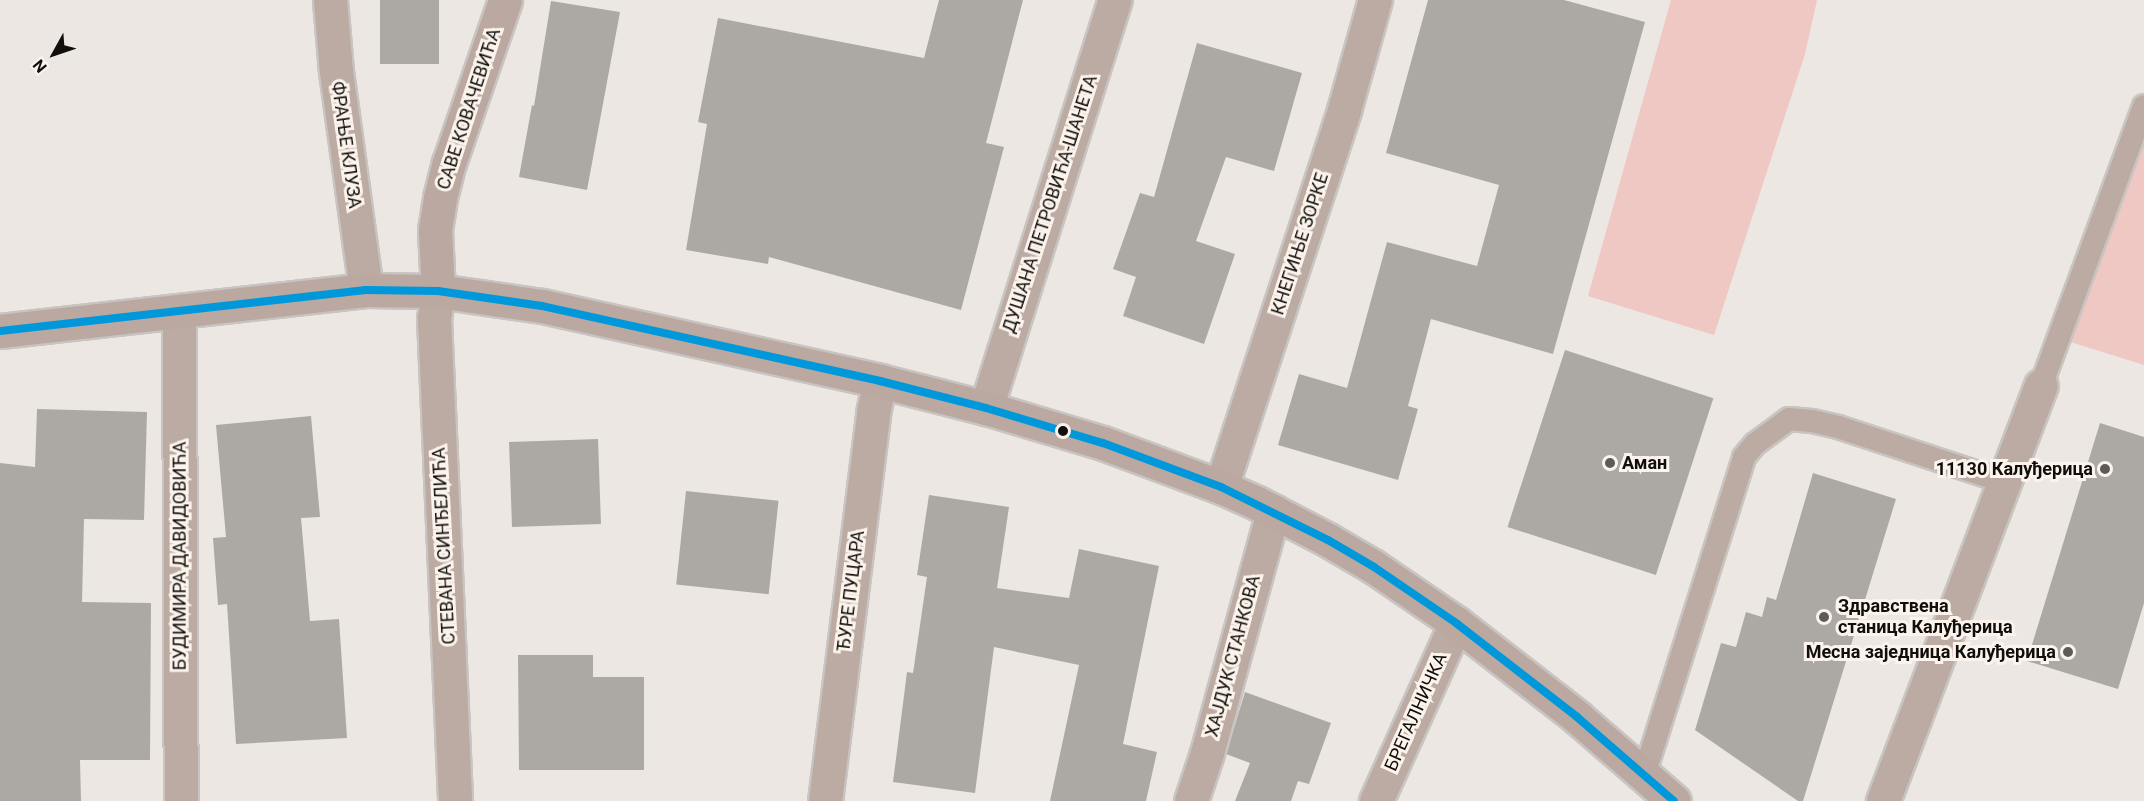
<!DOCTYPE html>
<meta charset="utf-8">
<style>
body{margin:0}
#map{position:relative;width:2144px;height:801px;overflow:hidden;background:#ece7e2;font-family:Roboto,sans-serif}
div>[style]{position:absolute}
.green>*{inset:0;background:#efc7c3}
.building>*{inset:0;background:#aca9a5;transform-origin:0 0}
.roads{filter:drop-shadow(2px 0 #c8c4c1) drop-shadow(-2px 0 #c8c4c1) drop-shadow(0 2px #c8c4c1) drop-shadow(0 -2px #c8c4c1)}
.lane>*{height:22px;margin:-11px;padding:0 11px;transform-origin:11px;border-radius:11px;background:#bcaba2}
.street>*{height:33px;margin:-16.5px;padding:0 16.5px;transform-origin:16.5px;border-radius:16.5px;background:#bcaba2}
.secondary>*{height:33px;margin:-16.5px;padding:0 16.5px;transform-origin:16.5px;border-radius:16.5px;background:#bba8a0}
.bus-1>*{height:8px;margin:-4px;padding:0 4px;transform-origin:4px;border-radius:4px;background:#0098da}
.dots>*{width:16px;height:16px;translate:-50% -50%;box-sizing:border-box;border:3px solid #fcf4ec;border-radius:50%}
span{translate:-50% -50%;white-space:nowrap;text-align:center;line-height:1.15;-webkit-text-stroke:6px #fcf4ec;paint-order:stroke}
.street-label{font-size:18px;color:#110f0c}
.poi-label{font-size:18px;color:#110f0c;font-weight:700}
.left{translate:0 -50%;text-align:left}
.right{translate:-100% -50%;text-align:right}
.north{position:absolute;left:24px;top:24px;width:60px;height:60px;-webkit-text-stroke:4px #fcf4ec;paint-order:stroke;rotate:230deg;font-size:16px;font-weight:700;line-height:24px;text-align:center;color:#110f0c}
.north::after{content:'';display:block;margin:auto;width:21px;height:27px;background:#110f0c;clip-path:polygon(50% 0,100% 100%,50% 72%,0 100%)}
</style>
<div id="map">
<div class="green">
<i style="clip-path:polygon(1671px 0,1817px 0,1805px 54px,1714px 335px,1588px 296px)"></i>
<i style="clip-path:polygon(2144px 118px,2144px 365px,2058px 338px)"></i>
</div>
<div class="building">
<i style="left:380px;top:0;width:59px;height:64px"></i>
<i style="clip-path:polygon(939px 0,1023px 0,986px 143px,1004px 147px,961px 310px,769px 257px,768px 264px,686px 250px,707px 124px,698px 122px,718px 18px,924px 58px)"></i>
<i style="clip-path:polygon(1428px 0,1564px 0,1645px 22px,1553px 354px,1431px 319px,1408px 406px,1418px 409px,1398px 480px,1278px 445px,1299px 374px,1347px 388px,1387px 242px,1477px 266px,1499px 185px,1386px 153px)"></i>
<i style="clip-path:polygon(551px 1px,620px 12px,587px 190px,519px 177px,532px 105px,534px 106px)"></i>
<i style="clip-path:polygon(1197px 43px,1302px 73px,1274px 171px,1226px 157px,1196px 241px,1235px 254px,1204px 344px,1123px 316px,1136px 277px,1113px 269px,1140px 193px,1154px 197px)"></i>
<i style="left:1565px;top:350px;width:156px;height:186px;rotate:18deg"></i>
<i style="clip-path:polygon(37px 409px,147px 412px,144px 520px,84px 519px,82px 602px,151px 603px,150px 760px,80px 760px,81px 801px,0 801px,0 463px,35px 467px)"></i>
<i style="clip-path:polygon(311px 416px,320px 517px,301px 518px,310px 621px,339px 619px,347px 738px,236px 744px,227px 604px,218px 605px,213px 538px,226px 537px,216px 425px)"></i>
<i style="clip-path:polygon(2100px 423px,2144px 437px,2144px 603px,2118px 689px,2027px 661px)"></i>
<i style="left:598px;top:439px;width:85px;height:89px;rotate:88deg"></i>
<i style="clip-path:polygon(1813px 473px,1896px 499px,1803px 801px,1798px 801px,1695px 730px,1721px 643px,1736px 647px,1746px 612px,1762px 617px,1767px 597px,1776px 600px)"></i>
<i style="left:686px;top:491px;width:93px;height:94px;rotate:6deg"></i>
<i style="clip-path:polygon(929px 495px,1009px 507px,997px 588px,1069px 598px,1079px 549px,1159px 566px,1123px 744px,1157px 752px,1146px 801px,1050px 801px,1079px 665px,994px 647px,975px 793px,893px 782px,907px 672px,913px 673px,927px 577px,917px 575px)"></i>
<i style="clip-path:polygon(518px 655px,593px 655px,593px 677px,644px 677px,644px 770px,519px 770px)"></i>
<i style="clip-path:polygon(1245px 692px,1331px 723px,1309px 784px,1298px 781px,1291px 801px,1235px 801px,1250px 763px,1226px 754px)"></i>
</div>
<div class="roads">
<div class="lane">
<i style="left:2041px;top:386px;width:298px;rotate:-69.8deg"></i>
<i style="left:1644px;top:775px;width:333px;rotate:-72.5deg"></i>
<i style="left:1744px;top:457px;width:17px;rotate:-50deg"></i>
<i style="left:1755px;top:444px;width:42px;rotate:-36.3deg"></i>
<i style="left:1789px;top:419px;width:23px;rotate:5deg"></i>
<i style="left:1812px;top:421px;width:27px;rotate:13deg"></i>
<i style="left:1838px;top:427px;width:176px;rotate:18.2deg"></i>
</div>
<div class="street">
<i style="left:330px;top:0;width:71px;rotate:85.2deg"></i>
<i style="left:336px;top:71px;width:221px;rotate:82.2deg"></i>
<i style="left:438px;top:291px;width:27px;rotate:98deg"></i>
<i style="left:434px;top:318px;width:483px;rotate:87.5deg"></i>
<i style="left:179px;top:312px;width:489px;rotate:89.8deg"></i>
<i style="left:986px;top:408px;width:428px;rotate:-72.5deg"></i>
<i style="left:1221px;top:487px;width:397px;rotate:-71.9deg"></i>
<i style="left:1344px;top:110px;width:114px;rotate:-74.3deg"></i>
<i style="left:825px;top:801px;width:391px;rotate:-82.9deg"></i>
<i style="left:873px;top:413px;width:33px;rotate:-78deg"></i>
<i style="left:1191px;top:801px;width:51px;rotate:-71.6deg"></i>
<i style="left:1207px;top:753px;width:251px;rotate:-74.7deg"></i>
<i style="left:1376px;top:801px;width:195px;rotate:-65.8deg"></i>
<i style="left:1883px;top:801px;width:444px;rotate:-69.2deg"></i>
</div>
<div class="secondary">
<i style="left:438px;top:291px;width:61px;rotate:-92.8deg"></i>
<i style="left:435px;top:230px;width:32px;rotate:-81deg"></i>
<i style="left:440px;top:198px;width:36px;rotate:-76deg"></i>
<i style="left:449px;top:163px;width:172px;rotate:-71deg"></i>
<i style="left:0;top:331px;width:368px;rotate:-6.4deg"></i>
<i style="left:366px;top:290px;width:72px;rotate:0.8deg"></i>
<i style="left:438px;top:291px;width:105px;rotate:8.2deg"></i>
<i style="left:542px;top:306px;width:346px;rotate:12.5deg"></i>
<i style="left:880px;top:381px;width:109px;rotate:14.3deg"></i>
<i style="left:986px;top:408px;width:122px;rotate:16.7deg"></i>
<i style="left:1103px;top:443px;width:126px;rotate:20.4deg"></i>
<i style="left:1221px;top:487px;width:39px;rotate:24deg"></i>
<i style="left:1257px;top:503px;width:80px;rotate:27.5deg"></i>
<i style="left:1328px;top:540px;width:53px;rotate:30.4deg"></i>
<i style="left:1374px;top:567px;width:99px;rotate:34.3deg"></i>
<i style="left:1456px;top:623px;width:153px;rotate:37.8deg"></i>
<i style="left:1577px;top:717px;width:128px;rotate:40.9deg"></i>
</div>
</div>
<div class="bus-1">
<i style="left:0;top:331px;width:368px;rotate:-6.4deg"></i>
<i style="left:366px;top:290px;width:72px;rotate:0.8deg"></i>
<i style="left:438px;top:291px;width:105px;rotate:8.2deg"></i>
<i style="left:542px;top:306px;width:346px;rotate:12.5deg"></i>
<i style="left:880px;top:381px;width:109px;rotate:14.3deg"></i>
<i style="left:986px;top:408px;width:122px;rotate:16.7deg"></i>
<i style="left:1103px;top:443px;width:126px;rotate:20.4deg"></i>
<i style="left:1221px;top:487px;width:119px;rotate:26.4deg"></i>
<i style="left:1328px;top:540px;width:53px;rotate:30.4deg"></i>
<i style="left:1374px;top:567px;width:99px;rotate:34.3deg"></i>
<i style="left:1456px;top:623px;width:153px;rotate:37.8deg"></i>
<i style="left:1577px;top:717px;width:128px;rotate:40.9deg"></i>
</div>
<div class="dots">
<i style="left:1063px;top:431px;background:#110f0c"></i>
<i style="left:1610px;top:463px;background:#5e5b57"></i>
<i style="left:2105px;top:469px;background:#5e5b57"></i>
<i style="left:1824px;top:617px;background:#5e5b57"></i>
<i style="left:2068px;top:652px;background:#5e5b57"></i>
</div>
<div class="street-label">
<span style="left:469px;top:109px;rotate:-72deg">САВЕ КОВАЧЕВИЋА</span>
<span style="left:346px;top:145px;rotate:82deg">ФРАЊЕ КЛУЗА</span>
<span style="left:1050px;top:204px;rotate:-72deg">ДУШАНА ПЕТРОВИЋА-ШАНЕТА</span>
<span style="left:1300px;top:244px;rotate:-72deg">КНЕГИЊЕ ЗОРКЕ</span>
<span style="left:444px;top:546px;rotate:-93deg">СТЕВАНА СИНЂЕЛИЋА</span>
<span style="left:180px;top:556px;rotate:-90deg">БУДИМИРА ДАВИДОВИЋА</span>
<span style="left:851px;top:591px;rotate:-83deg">ЂУРЕ ПУЦАРА</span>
<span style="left:1233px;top:656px;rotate:-75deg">ХАЈДУК СТАНКОВА</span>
<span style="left:1416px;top:712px;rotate:-66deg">БРЕГАЛНИЧКА</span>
</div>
<div class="poi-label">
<span class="left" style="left:1622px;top:463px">Аман</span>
<span class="right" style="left:2093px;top:469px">11130 Калуђерица</span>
<span class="left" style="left:1838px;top:617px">Здравствена<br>станица Калуђерица</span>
<span class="right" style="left:2056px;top:652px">Месна заједница Калуђерица</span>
</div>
<div class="north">N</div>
</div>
